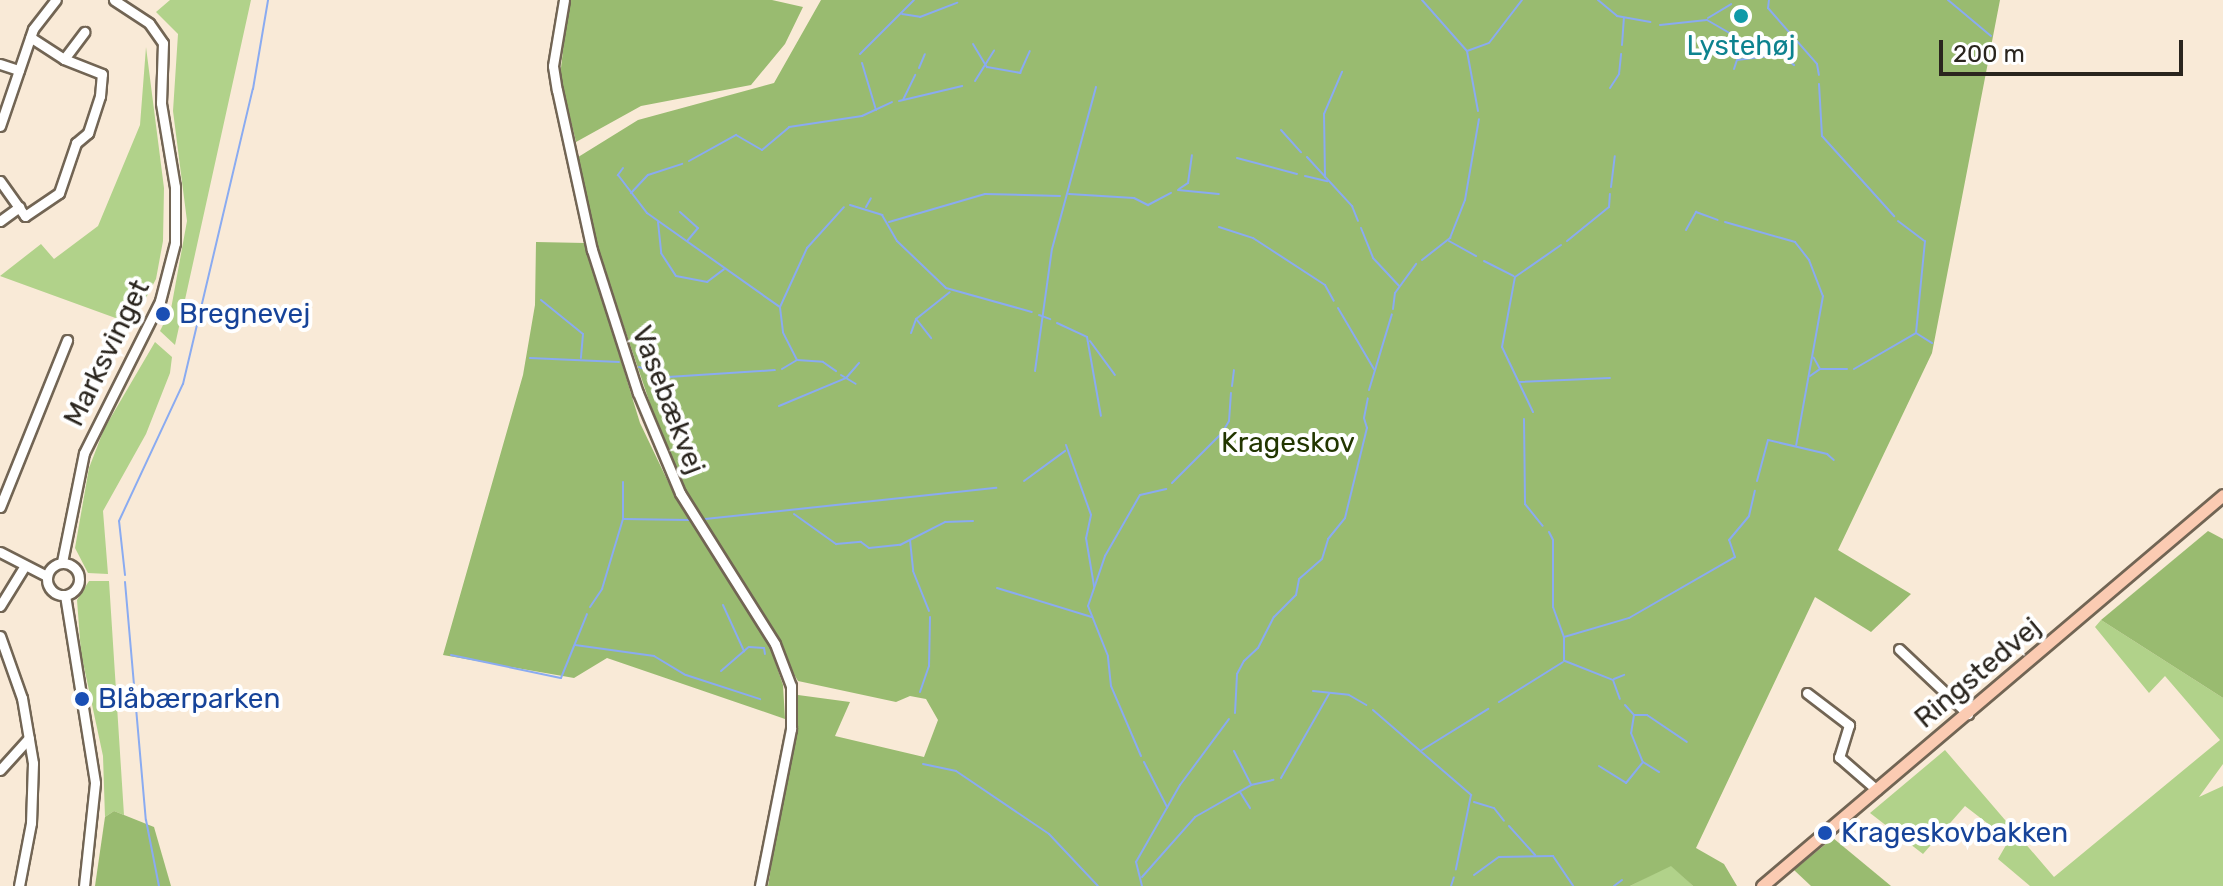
<!DOCTYPE html>
<meta charset="utf-8">
<style>
body{margin:0}
#map{position:relative;width:2223px;height:886px;overflow:hidden;background:#f9ead7;font-family:Rubik,sans-serif}
div>[style]{position:absolute}
.green>*{inset:0;background:#b1d28a}
.forest>*{inset:0;background:#99bb70}
.stream>*{height:2px;margin:-1px;padding:0 1px;transform-origin:1px;border-radius:1px;background:#8aabf1}
.roads{filter:drop-shadow(2px 0 #726554) drop-shadow(-2px 0 #726554) drop-shadow(0 2px #726554) drop-shadow(0 -2px #726554)}
.minor>*{height:9px;margin:-4.5px;padding:0 4.5px;transform-origin:4.5px;border-radius:4.5px;background:#fff}
.minor>.ring{margin:-4.5px;padding:0;box-sizing:content-box;background:none;border:9px solid #fff;border-radius:50%}
.major>*{height:11px;margin:-5.5px;padding:0 5.5px;transform-origin:5.5px;border-radius:5.5px;background:#fbcbb2}
.dots>*{width:22px;height:22px;translate:-50% -50%;box-sizing:border-box;border:4px solid #fff;border-radius:50%}
span{translate:-50% -50%;white-space:nowrap;text-align:center;line-height:1.15;-webkit-text-stroke:8px #fff;paint-order:stroke}
.culture-label{font-size:28px;color:#0d838f}
.transit-label{font-size:28px;color:#164399}
.left{translate:0 -50%;text-align:left}
.street-label{font-size:28px;color:#2a251e}
.park-label{font-size:28px;color:#223600}
.scale{position:absolute;left:1939px;top:40px;width:244px;height:36px;box-sizing:border-box;border:4px solid #2a251e;border-top:0;padding-left:10px;font-size:24px;line-height:28px;white-space:nowrap;color:#2a251e;-webkit-text-stroke:6px #fff;paint-order:stroke}
</style>
<div id="map">
<div class="green">
<i style="clip-path:polygon(170px 0,251px 0,175px 345px,160px 331px,171px 309px,187px 221px,173px 111px,178px 34px,156px 12px)"></i>
<i style="clip-path:polygon(146px 47px,164px 188px,163px 241px,156px 279px,132px 324px,0 276px,41px 244px,54px 259px,98px 226px,140px 125px)"></i>
<i style="clip-path:polygon(155px 342px,172px 357px,170px 373px,146px 434px,103px 511px,108px 574px,88px 573px,75px 548px,89px 468px,104px 429px)"></i>
<i style="clip-path:polygon(89px 581px,109px 581px,124px 815px,114px 811px,105px 817px,103px 756px,81px 653px,77px 600px)"></i>
<i style="clip-path:polygon(2101px 620px,2223px 698px,2223px 764px,2199px 797px,2223px 786px,2223px 886px,2030px 886px,1998px 859px,2009px 840px,1965px 806px,1923px 854px,1870px 813px,1945px 750px,2054px 877px,2220px 740px,2165px 676px,2149px 693px,2095px 627px)"></i>
<i style="clip-path:polygon(1671px 865px,1693px 886px,1630px 886px)"></i>
</div>
<div class="forest">
<i style="clip-path:polygon(569px 0,772px 0,803px 7px,785px 44px,751px 85px,641px 106px,576px 142px,560px 76px)"></i>
<i style="clip-path:polygon(821px 0,2000px 0,1932px 353px,1838px 550px,1911px 594px,1871px 632px,1815px 597px,1696px 848px,1724px 864px,1737px 886px,1693px 886px,1671px 866px,1630px 886px,768px 886px,798px 695px,850px 702px,835px 736px,924px 757px,938px 720px,926px 699px,910px 696px,896px 702px,798px 681px,683px 487px,662px 439px,596px 244px,575px 159px,638px 120px,774px 83px)"></i>
<i style="clip-path:polygon(536px 242px,585px 243px,640px 423px,673px 492px,770px 647px,783px 685px,785px 719px,607px 658px,574px 678px,443px 655px,523px 375px,535px 305px)"></i>
<i style="clip-path:polygon(2208px 531px,2223px 539px,2223px 698px,2101px 620px)"></i>
<i style="clip-path:polygon(114px 811px,154px 827px,171px 886px,95px 886px,105px 817px)"></i>
<i style="clip-path:polygon(1833px 838px,1891px 886px,1811px 886px,1794px 870px)"></i>
</div>
<div class="stream">
<i style="left:1422px;top:0;width:68px;rotate:48.6deg"></i>
<i style="left:1467px;top:51px;width:61px;rotate:79.6deg"></i>
<i style="left:1598px;top:0;width:25px;rotate:40deg"></i>
<i style="left:1617px;top:16px;width:34px;rotate:10deg"></i>
<i style="left:1769px;top:0;width:8px;rotate:97deg"></i>
<i style="left:1768px;top:8px;width:74px;rotate:48.8deg"></i>
<i style="left:1817px;top:64px;width:11px;rotate:80deg"></i>
<i style="left:1948px;top:0;width:56px;rotate:39.9deg"></i>
<i style="left:902px;top:14px;width:18px;rotate:9deg"></i>
<i style="left:920px;top:17px;width:40px;rotate:-21deg"></i>
<i style="left:1708px;top:18px;width:27px;rotate:-31deg"></i>
<i style="left:1660px;top:25px;width:47px;rotate:-6.1deg"></i>
<i style="left:1707px;top:20px;width:28px;rotate:30deg"></i>
<i style="left:973px;top:44px;width:27px;rotate:59deg"></i>
<i style="left:987px;top:67px;width:34px;rotate:10deg"></i>
<i style="left:1020px;top:73px;width:24px;rotate:-66deg"></i>
<i style="left:1622px;top:45px;width:27px;rotate:-86deg"></i>
<i style="left:1467px;top:51px;width:23px;rotate:-20deg"></i>
<i style="left:1489px;top:43px;width:54px;rotate:-52.5deg"></i>
<i style="left:1776px;top:51px;width:23px;rotate:38deg"></i>
<i style="left:860px;top:54px;width:76px;rotate:-45deg"></i>
<i style="left:862px;top:63px;width:49px;rotate:73.4deg"></i>
<i style="left:919px;top:68px;width:15px;rotate:-67deg"></i>
<i style="left:1734px;top:69px;width:9px;rotate:-72deg"></i>
<i style="left:1737px;top:60px;width:34px;rotate:-7deg"></i>
<i style="left:1771px;top:56px;width:30px;rotate:-48deg"></i>
<i style="left:975px;top:81px;width:36px;rotate:-58deg"></i>
<i style="left:1819px;top:84px;width:52px;rotate:86.7deg"></i>
<i style="left:1822px;top:136px;width:108px;rotate:48deg"></i>
<i style="left:1610px;top:88px;width:17px;rotate:-57deg"></i>
<i style="left:1619px;top:74px;width:20px;rotate:-84deg"></i>
<i style="left:903px;top:100px;width:28px;rotate:-64deg"></i>
<i style="left:899px;top:101px;width:65px;rotate:-13.4deg"></i>
<i style="left:1281px;top:130px;width:30px;rotate:48deg"></i>
<i style="left:1307px;top:157px;width:67px;rotate:47.4deg"></i>
<i style="left:1352px;top:206px;width:16px;rotate:68deg"></i>
<i style="left:1237px;top:158px;width:62px;rotate:14.9deg"></i>
<i style="left:689px;top:161px;width:54px;rotate:-29deg"></i>
<i style="left:736px;top:135px;width:30px;rotate:30deg"></i>
<i style="left:762px;top:150px;width:35px;rotate:-40deg"></i>
<i style="left:789px;top:127px;width:74px;rotate:-8.6deg"></i>
<i style="left:862px;top:116px;width:33px;rotate:-25deg"></i>
<i style="left:623px;top:168px;width:9px;rotate:126deg"></i>
<i style="left:618px;top:175px;width:48px;rotate:52.7deg"></i>
<i style="left:647px;top:213px;width:163px;rotate:35.3deg"></i>
<i style="left:1305px;top:176px;width:23px;rotate:13deg"></i>
<i style="left:1325px;top:177px;width:63px;rotate:-90.9deg"></i>
<i style="left:1324px;top:114px;width:46px;rotate:-66.8deg"></i>
<i style="left:1611px;top:187px;width:31px;rotate:-83deg"></i>
<i style="left:1179px;top:189px;width:11px;rotate:-34deg"></i>
<i style="left:1188px;top:183px;width:28px;rotate:-82deg"></i>
<i style="left:1178px;top:190px;width:41px;rotate:5.6deg"></i>
<i style="left:631px;top:193px;width:25px;rotate:-47deg"></i>
<i style="left:648px;top:175px;width:36px;rotate:-18deg"></i>
<i style="left:1069px;top:194px;width:65px;rotate:3.5deg"></i>
<i style="left:1134px;top:198px;width:16px;rotate:27deg"></i>
<i style="left:1148px;top:205px;width:26px;rotate:-28deg"></i>
<i style="left:850px;top:205px;width:34px;rotate:17deg"></i>
<i style="left:882px;top:215px;width:30px;rotate:60deg"></i>
<i style="left:897px;top:241px;width:68px;rotate:43.8deg"></i>
<i style="left:946px;top:288px;width:89px;rotate:15.6deg"></i>
<i style="left:866px;top:207px;width:10px;rotate:-61deg"></i>
<i style="left:680px;top:212px;width:24px;rotate:42deg"></i>
<i style="left:698px;top:228px;width:16px;rotate:130deg"></i>
<i style="left:1898px;top:221px;width:34px;rotate:37deg"></i>
<i style="left:1925px;top:241px;width:92px;rotate:95.6deg"></i>
<i style="left:658px;top:222px;width:31px;rotate:84deg"></i>
<i style="left:661px;top:253px;width:27px;rotate:57deg"></i>
<i style="left:676px;top:276px;width:32px;rotate:11deg"></i>
<i style="left:707px;top:282px;width:21px;rotate:-37deg"></i>
<i style="left:889px;top:222px;width:100px;rotate:-16.3deg"></i>
<i style="left:985px;top:194px;width:75px;rotate:1.5deg"></i>
<i style="left:1725px;top:222px;width:73px;rotate:15.9deg"></i>
<i style="left:1795px;top:242px;width:23px;rotate:52deg"></i>
<i style="left:1809px;top:260px;width:39px;rotate:69deg"></i>
<i style="left:1823px;top:296px;width:152px;rotate:100.2deg"></i>
<i style="left:1219px;top:227px;width:36px;rotate:18deg"></i>
<i style="left:1253px;top:238px;width:86px;rotate:33.1deg"></i>
<i style="left:1325px;top:285px;width:18px;rotate:61deg"></i>
<i style="left:1361px;top:228px;width:32px;rotate:68deg"></i>
<i style="left:1373px;top:258px;width:38px;rotate:47deg"></i>
<i style="left:1686px;top:230px;width:21px;rotate:-61deg"></i>
<i style="left:1696px;top:212px;width:23px;rotate:20deg"></i>
<i style="left:1449px;top:241px;width:31px;rotate:29deg"></i>
<i style="left:1567px;top:241px;width:54px;rotate:-39deg"></i>
<i style="left:1609px;top:207px;width:13px;rotate:-86deg"></i>
<i style="left:1422px;top:260px;width:36px;rotate:-38deg"></i>
<i style="left:1450px;top:238px;width:41px;rotate:-68.5deg"></i>
<i style="left:1465px;top:200px;width:82px;rotate:-80.2deg"></i>
<i style="left:1484px;top:261px;width:33px;rotate:27deg"></i>
<i style="left:541px;top:300px;width:54px;rotate:39deg"></i>
<i style="left:583px;top:334px;width:24px;rotate:95deg"></i>
<i style="left:1338px;top:308px;width:71px;rotate:59.5deg"></i>
<i style="left:1393px;top:309px;width:16px;rotate:-83deg"></i>
<i style="left:1395px;top:293px;width:36px;rotate:-54deg"></i>
<i style="left:1039px;top:315px;width:12px;rotate:20deg"></i>
<i style="left:917px;top:320px;width:23px;rotate:52deg"></i>
<i style="left:1057px;top:323px;width:33px;rotate:25deg"></i>
<i style="left:1087px;top:337px;width:80px;rotate:80deg"></i>
<i style="left:911px;top:333px;width:15px;rotate:-70deg"></i>
<i style="left:916px;top:319px;width:43px;rotate:-38.5deg"></i>
<i style="left:1090px;top:341px;width:42px;rotate:53.7deg"></i>
<i style="left:530px;top:358px;width:89px;rotate:2.6deg"></i>
<i style="left:797px;top:360px;width:26px;rotate:4deg"></i>
<i style="left:823px;top:362px;width:16px;rotate:35deg"></i>
<i style="left:639px;top:367px;width:31px;rotate:19deg"></i>
<i style="left:668px;top:377px;width:107px;rotate:-3.7deg"></i>
<i style="left:782px;top:369px;width:17px;rotate:-31deg"></i>
<i style="left:797px;top:360px;width:31px;rotate:-117deg"></i>
<i style="left:783px;top:332px;width:25px;rotate:-97deg"></i>
<i style="left:780px;top:307px;width:65px;rotate:-65.4deg"></i>
<i style="left:807px;top:248px;width:55px;rotate:-47.9deg"></i>
<i style="left:1820px;top:369px;width:27px"></i>
<i style="left:1854px;top:369px;width:72px;rotate:-30.1deg"></i>
<i style="left:1916px;top:333px;width:19px;rotate:32deg"></i>
<i style="left:1035px;top:371px;width:123px;rotate:-82.1deg"></i>
<i style="left:1052px;top:249px;width:168px;rotate:-74.8deg"></i>
<i style="left:841px;top:375px;width:17px;rotate:31deg"></i>
<i style="left:1810px;top:376px;width:12px;rotate:-35deg"></i>
<i style="left:1820px;top:369px;width:13px;rotate:-119deg"></i>
<i style="left:1519px;top:382px;width:91px;rotate:-2.5deg"></i>
<i style="left:1232px;top:386px;width:16px;rotate:-83deg"></i>
<i style="left:1369px;top:390px;width:79px;rotate:-73.2deg"></i>
<i style="left:779px;top:406px;width:73px;rotate:-22.7deg"></i>
<i style="left:846px;top:378px;width:20px;rotate:-49deg"></i>
<i style="left:1533px;top:412px;width:72px;rotate:-115.5deg"></i>
<i style="left:1502px;top:347px;width:71px;rotate:-79.5deg"></i>
<i style="left:1515px;top:277px;width:56px;rotate:-34.8deg"></i>
<i style="left:1524px;top:419px;width:85px;rotate:89.3deg"></i>
<i style="left:1525px;top:504px;width:28px;rotate:51deg"></i>
<i style="left:1066px;top:445px;width:74px;rotate:70.3deg"></i>
<i style="left:1091px;top:515px;width:24px;rotate:102deg"></i>
<i style="left:1086px;top:538px;width:49px;rotate:80.5deg"></i>
<i style="left:1024px;top:481px;width:51px;rotate:-36.2deg"></i>
<i style="left:1757px;top:481px;width:42px;rotate:-75deg"></i>
<i style="left:1768px;top:440px;width:61px;rotate:13.3deg"></i>
<i style="left:1827px;top:454px;width:9px;rotate:41deg"></i>
<i style="left:1172px;top:483px;width:71px;rotate:-45deg"></i>
<i style="left:1222px;top:433px;width:14px;rotate:-60deg"></i>
<i style="left:1229px;top:421px;width:28px;rotate:-86deg"></i>
<i style="left:794px;top:514px;width:52px;rotate:35.5deg"></i>
<i style="left:836px;top:544px;width:25px;rotate:-5deg"></i>
<i style="left:861px;top:542px;width:10px;rotate:37deg"></i>
<i style="left:869px;top:548px;width:31px;rotate:-6deg"></i>
<i style="left:900px;top:545px;width:51px;rotate:-27.1deg"></i>
<i style="left:945px;top:522px;width:28px;rotate:-2deg"></i>
<i style="left:623px;top:519px;width:66px;rotate:0.9deg"></i>
<i style="left:705px;top:519px;width:293px;rotate:-6.1deg"></i>
<i style="left:1549px;top:532px;width:9px;rotate:63deg"></i>
<i style="left:1553px;top:540px;width:67px;rotate:90deg"></i>
<i style="left:1553px;top:607px;width:32px;rotate:70deg"></i>
<i style="left:1564px;top:637px;width:24px;rotate:90deg"></i>
<i style="left:910px;top:540px;width:31px;rotate:84deg"></i>
<i style="left:913px;top:571px;width:43px;rotate:68.2deg"></i>
<i style="left:125px;top:575px;width:54px;rotate:-96.3deg"></i>
<i style="left:119px;top:521px;width:151px;rotate:-65deg"></i>
<i style="left:183px;top:384px;width:303px;rotate:-76.7deg"></i>
<i style="left:253px;top:89px;width:90px;rotate:-80.4deg"></i>
<i style="left:125px;top:582px;width:239px;rotate:85deg"></i>
<i style="left:146px;top:820px;width:67px;rotate:78.9deg"></i>
<i style="left:997px;top:588px;width:99px;rotate:17deg"></i>
<i style="left:723px;top:605px;width:51px;rotate:65.5deg"></i>
<i style="left:590px;top:607px;width:22px;rotate:-56deg"></i>
<i style="left:602px;top:589px;width:73px;rotate:-73.3deg"></i>
<i style="left:623px;top:519px;width:37px;rotate:-90deg"></i>
<i style="left:1564px;top:637px;width:68px;rotate:-16.3deg"></i>
<i style="left:1629px;top:618px;width:122px;rotate:-29.9deg"></i>
<i style="left:1735px;top:557px;width:18px;rotate:-109deg"></i>
<i style="left:1729px;top:540px;width:31px;rotate:-50deg"></i>
<i style="left:1749px;top:516px;width:26px;rotate:-77deg"></i>
<i style="left:575px;top:645px;width:80px;rotate:7.9deg"></i>
<i style="left:654px;top:656px;width:37px;rotate:31deg"></i>
<i style="left:686px;top:675px;width:78px;rotate:18deg"></i>
<i style="left:451px;top:655px;width:112px;rotate:11.8deg"></i>
<i style="left:561px;top:678px;width:69px;rotate:-67.9deg"></i>
<i style="left:1565px;top:661px;width:52px;rotate:21.6deg"></i>
<i style="left:1613px;top:680px;width:20px;rotate:70deg"></i>
<i style="left:721px;top:671px;width:37px;rotate:-41deg"></i>
<i style="left:749px;top:647px;width:15px;rotate:4deg"></i>
<i style="left:764px;top:648px;width:6px;rotate:81deg"></i>
<i style="left:1614px;top:679px;width:11px;rotate:-22deg"></i>
<i style="left:1313px;top:691px;width:36px;rotate:6deg"></i>
<i style="left:1349px;top:695px;width:20px;rotate:30deg"></i>
<i style="left:920px;top:692px;width:28px;rotate:-71deg"></i>
<i style="left:929px;top:666px;width:49px;rotate:-88.8deg"></i>
<i style="left:1499px;top:702px;width:75px;rotate:-32deg"></i>
<i style="left:1625px;top:705px;width:13px;rotate:48deg"></i>
<i style="left:1634px;top:715px;width:18px;rotate:99deg"></i>
<i style="left:1631px;top:733px;width:31px;rotate:68deg"></i>
<i style="left:1643px;top:762px;width:19px;rotate:32deg"></i>
<i style="left:1373px;top:710px;width:130px;rotate:40.9deg"></i>
<i style="left:1471px;top:795px;width:76px;rotate:101.5deg"></i>
<i style="left:1235px;top:713px;width:39px;rotate:-87deg"></i>
<i style="left:1237px;top:674px;width:15px;rotate:-62deg"></i>
<i style="left:1244px;top:661px;width:19px;rotate:-43deg"></i>
<i style="left:1258px;top:648px;width:35px;rotate:-63deg"></i>
<i style="left:1274px;top:617px;width:31px;rotate:-45deg"></i>
<i style="left:1296px;top:595px;width:16px;rotate:-79deg"></i>
<i style="left:1299px;top:579px;width:30px;rotate:-41deg"></i>
<i style="left:1322px;top:559px;width:21px;rotate:-73deg"></i>
<i style="left:1328px;top:539px;width:27px;rotate:-51deg"></i>
<i style="left:1345px;top:518px;width:93px;rotate:-76.3deg"></i>
<i style="left:1367px;top:428px;width:10px;rotate:-107deg"></i>
<i style="left:1364px;top:418px;width:20px;rotate:-79deg"></i>
<i style="left:1634px;top:715px;width:13px"></i>
<i style="left:1647px;top:715px;width:48px;rotate:34deg"></i>
<i style="left:1422px;top:750px;width:78px;rotate:-31.8deg"></i>
<i style="left:1234px;top:751px;width:38px;rotate:63deg"></i>
<i style="left:1141px;top:756px;width:76px;rotate:-113.2deg"></i>
<i style="left:1111px;top:686px;width:30px;rotate:-96deg"></i>
<i style="left:1108px;top:656px;width:54px;rotate:-111.8deg"></i>
<i style="left:1088px;top:606px;width:53px;rotate:-71.2deg"></i>
<i style="left:1105px;top:556px;width:70px;rotate:-60.2deg"></i>
<i style="left:1140px;top:495px;width:27px;rotate:-13deg"></i>
<i style="left:1144px;top:762px;width:51px;rotate:62.9deg"></i>
<i style="left:923px;top:764px;width:34px;rotate:12deg"></i>
<i style="left:956px;top:771px;width:112px;rotate:34.1deg"></i>
<i style="left:1049px;top:834px;width:71px;rotate:46.7deg"></i>
<i style="left:1599px;top:766px;width:32px;rotate:32deg"></i>
<i style="left:1626px;top:783px;width:27px;rotate:-51deg"></i>
<i style="left:1281px;top:778px;width:97px;rotate:-60.3deg"></i>
<i style="left:1240px;top:792px;width:19px;rotate:58deg"></i>
<i style="left:1474px;top:802px;width:21px;rotate:17deg"></i>
<i style="left:1494px;top:808px;width:16px;rotate:52deg"></i>
<i style="left:1509px;top:826px;width:39px;rotate:48deg"></i>
<i style="left:1474px;top:875px;width:31px;rotate:-36deg"></i>
<i style="left:1499px;top:857px;width:54px;rotate:-1.1deg"></i>
<i style="left:1553px;top:856px;width:36px;rotate:56deg"></i>
<i style="left:1142px;top:877px;width:80px;rotate:-48.5deg"></i>
<i style="left:1195px;top:817px;width:64px;rotate:-29.7deg"></i>
<i style="left:1251px;top:785px;width:23px;rotate:-13deg"></i>
<i style="left:1142px;top:886px;width:25px;rotate:-104deg"></i>
<i style="left:1136px;top:862px;width:89px;rotate:-60.3deg"></i>
<i style="left:1180px;top:785px;width:82px;rotate:-53.4deg"></i>
<i style="left:1451px;top:886px;width:9px;rotate:-72deg"></i>
<i style="left:1614px;top:886px;width:10px;rotate:-37deg"></i>
</div>
<div class="roads">
<div class="minor">
<i style="left:564px;top:0;width:67px;rotate:99.5deg"></i>
<i style="left:553px;top:66px;width:24px;rotate:81deg"></i>
<i style="left:557px;top:90px;width:164px;rotate:77.7deg"></i>
<i style="left:592px;top:250px;width:150px;rotate:72.2deg"></i>
<i style="left:638px;top:393px;width:108px;rotate:67.2deg"></i>
<i style="left:680px;top:493px;width:178px;rotate:57.8deg"></i>
<i style="left:775px;top:644px;width:45px;rotate:69.1deg"></i>
<i style="left:791px;top:686px;width:43px;rotate:90deg"></i>
<i style="left:791px;top:729px;width:160px;rotate:101.2deg"></i>
<i style="left:64px;top:59px;width:34px;rotate:-53deg"></i>
<i style="left:0;top:64px;width:20px;rotate:18deg"></i>
<i style="left:0;top:126px;width:102px;rotate:-71.2deg"></i>
<i style="left:33px;top:29px;width:37px;rotate:-52deg"></i>
<i style="left:0;top:181px;width:43px;rotate:54.5deg"></i>
<i style="left:25px;top:216px;width:41px;rotate:-34.1deg"></i>
<i style="left:59px;top:193px;width:53px;rotate:-71.2deg"></i>
<i style="left:76px;top:143px;width:16px;rotate:-40deg"></i>
<i style="left:88px;top:133px;width:39px;rotate:-72deg"></i>
<i style="left:100px;top:96px;width:22px;rotate:-85deg"></i>
<i style="left:102px;top:74px;width:41px;rotate:-158.5deg"></i>
<i style="left:64px;top:59px;width:40px;rotate:-147.1deg"></i>
<i style="left:0;top:221px;width:24px;rotate:-36deg"></i>
<i style="left:0;top:507px;width:180px;rotate:-68.1deg"></i>
<i style="left:0;top:552px;width:53px;rotate:27.1deg"></i>
<i style="left:62px;top:562px;width:111px;rotate:-78.6deg"></i>
<i style="left:84px;top:453px;width:170px;rotate:-63.4deg"></i>
<i style="left:160px;top:301px;width:60px;rotate:-75.5deg"></i>
<i style="left:175px;top:243px;width:56px;rotate:-90deg"></i>
<i style="left:175px;top:187px;width:85px;rotate:-99.5deg"></i>
<i style="left:161px;top:103px;width:60px;rotate:-88.1deg"></i>
<i style="left:163px;top:43px;width:24px;rotate:-125deg"></i>
<i style="left:149px;top:23px;width:42px;rotate:-146.7deg"></i>
<i class="ring" style="left:47px;top:563px;width:23px;height:23px"></i>
<i style="left:65px;top:595px;width:190px;rotate:80.9deg"></i>
<i style="left:95px;top:783px;width:104px;rotate:96.1deg"></i>
<i style="left:0;top:606px;width:46px;rotate:-58.4deg"></i>
<i style="left:0;top:636px;width:66px;rotate:70.5deg"></i>
<i style="left:22px;top:698px;width:66px;rotate:80.4deg"></i>
<i style="left:33px;top:763px;width:60px;rotate:91.9deg"></i>
<i style="left:31px;top:823px;width:64px;rotate:100.8deg"></i>
<i style="left:1899px;top:649px;width:95px;rotate:43.3deg"></i>
<i style="left:1807px;top:693px;width:53px;rotate:37.3deg"></i>
<i style="left:1849px;top:725px;width:34px;rotate:107deg"></i>
<i style="left:1839px;top:757px;width:50px;rotate:41deg"></i>
<i style="left:0;top:770px;width:43px;rotate:-47.8deg"></i>
</div>
<div class="major">
<i style="left:1762px;top:886px;width:604px;rotate:-40.3deg"></i>
</div>
</div>
<div class="dots">
<i style="left:1741px;top:16px;background:#0f9aa8"></i>
<i style="left:163px;top:314px;background:#1a4fb4"></i>
<i style="left:82px;top:699px;background:#1a4fb4"></i>
<i style="left:1825px;top:833px;background:#1a4fb4"></i>
</div>
<div class="culture-label">
<span style="left:1741px;top:46px">Lystehøj</span>
</div>
<div class="transit-label">
<span class="left" style="left:179px;top:314px">Bregnevej</span>
<span class="left" style="left:98px;top:699px">Blåbærparken</span>
<span class="left" style="left:1841px;top:833px">Krageskovbakken</span>
</div>
<div class="street-label">
<span style="left:107px;top:353px;rotate:-64deg">Marksvinget</span>
<span style="left:668px;top:400px;rotate:69deg">Vasebækvej</span>
<span style="left:1978px;top:673px;rotate:-40deg">Ringstedvej</span>
</div>
<div class="park-label">
<span style="left:1288px;top:443px">Krageskov</span>
</div>
<div class="scale">200 m</div>
</div>
